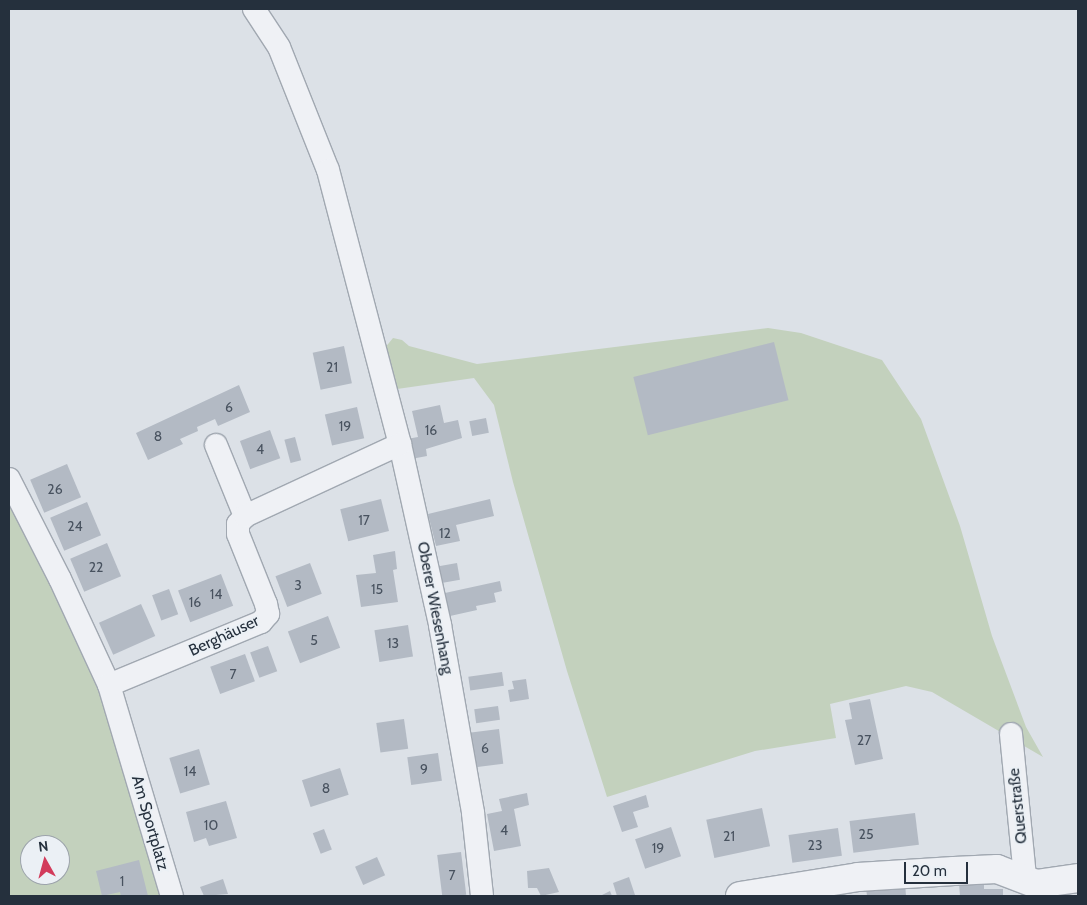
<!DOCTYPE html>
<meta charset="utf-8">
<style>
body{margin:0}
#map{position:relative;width:1087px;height:905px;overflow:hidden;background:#dce1e7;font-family:Cabin,sans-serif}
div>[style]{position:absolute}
.green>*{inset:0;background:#c3d1bd}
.building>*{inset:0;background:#b3bac4;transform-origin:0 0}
.roads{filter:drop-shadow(1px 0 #a1a8b1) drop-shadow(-1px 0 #a1a8b1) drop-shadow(0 1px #a1a8b1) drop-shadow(0 -1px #a1a8b1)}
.minor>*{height:22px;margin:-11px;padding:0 11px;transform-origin:11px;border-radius:11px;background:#eff1f5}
.tertiary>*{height:28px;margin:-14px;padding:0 14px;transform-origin:14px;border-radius:14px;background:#eff1f5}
span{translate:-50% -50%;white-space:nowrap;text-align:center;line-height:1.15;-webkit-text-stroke:4px #ebf0f5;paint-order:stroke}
.number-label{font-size:14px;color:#48525f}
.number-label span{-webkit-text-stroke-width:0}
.street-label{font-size:16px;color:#25303d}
.frame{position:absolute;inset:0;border:10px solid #25303d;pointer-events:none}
.north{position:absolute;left:20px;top:835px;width:50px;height:50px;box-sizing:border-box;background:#ebf0f5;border:1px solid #9ca3ab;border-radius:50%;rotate:353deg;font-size:14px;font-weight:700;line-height:20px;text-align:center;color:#25303d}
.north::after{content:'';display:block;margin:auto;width:18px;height:22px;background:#d23b5b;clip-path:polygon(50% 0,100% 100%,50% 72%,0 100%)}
.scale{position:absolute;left:904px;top:862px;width:64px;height:22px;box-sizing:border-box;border:2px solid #25303d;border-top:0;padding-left:6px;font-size:15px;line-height:18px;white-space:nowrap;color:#25303d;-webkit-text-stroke:4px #ebf0f5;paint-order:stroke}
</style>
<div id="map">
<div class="green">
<i style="clip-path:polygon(768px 328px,801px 333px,882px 360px,921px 419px,960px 526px,992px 636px,1026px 727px,1043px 757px,932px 692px,906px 686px,830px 704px,836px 738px,755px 751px,607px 797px,567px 671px,513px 482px,494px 405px,474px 378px,390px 390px,384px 349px,393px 338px,402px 340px,409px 346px,477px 364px)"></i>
<i style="clip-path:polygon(evenodd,9px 489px,103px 688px,161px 896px,9px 896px,9px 489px,30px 845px,60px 845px,60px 875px,30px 875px,30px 845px)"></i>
</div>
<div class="building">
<i style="left:774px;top:342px;width:60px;height:145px;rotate:76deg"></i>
<i style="left:344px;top:346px;width:38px;height:32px;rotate:78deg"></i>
<i style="clip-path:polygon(239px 385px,250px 412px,218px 426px,215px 419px,197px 427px,198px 431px,180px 439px,183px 444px,148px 460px,136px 433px)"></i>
<i style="clip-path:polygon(440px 405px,444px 423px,458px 420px,462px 438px,426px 449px,427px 456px,411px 459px,407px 439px,418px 437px,412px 411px)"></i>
<i style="left:357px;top:407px;width:32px;height:33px;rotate:77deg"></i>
<i style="left:486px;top:418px;width:15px;height:17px;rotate:79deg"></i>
<i style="left:270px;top:430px;width:30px;height:32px;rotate:70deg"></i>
<i style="left:295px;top:437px;width:24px;height:11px;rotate:75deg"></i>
<i style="left:67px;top:464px;width:36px;height:40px;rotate:67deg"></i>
<i style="left:381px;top:499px;width:33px;height:42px;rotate:76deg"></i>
<i style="clip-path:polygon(490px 499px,494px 516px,456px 525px,460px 541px,436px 546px,428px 514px)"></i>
<i style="left:87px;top:502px;width:36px;height:40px;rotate:67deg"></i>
<i style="left:107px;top:543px;width:36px;height:40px;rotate:67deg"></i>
<i style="clip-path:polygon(395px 551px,397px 569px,393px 570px,398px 602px,361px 607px,356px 575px,376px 573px,373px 555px)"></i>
<i style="left:310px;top:563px;width:33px;height:37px;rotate:69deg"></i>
<i style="left:457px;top:563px;width:17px;height:20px;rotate:80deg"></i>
<i style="left:221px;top:574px;width:34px;height:46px;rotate:69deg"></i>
<i style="clip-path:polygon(500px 581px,502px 591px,494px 593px,496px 602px,476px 606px,477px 610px,450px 616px,445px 593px)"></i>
<i style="left:169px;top:589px;width:27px;height:18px;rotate:70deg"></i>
<i style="left:141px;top:604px;width:35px;height:46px;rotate:66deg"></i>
<i style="left:328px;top:616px;width:34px;height:43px;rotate:69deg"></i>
<i style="left:408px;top:625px;width:32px;height:34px;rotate:81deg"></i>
<i style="left:268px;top:646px;width:27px;height:19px;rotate:70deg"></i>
<i style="left:245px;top:654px;width:29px;height:37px;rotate:70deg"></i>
<i style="left:502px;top:672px;width:14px;height:34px;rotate:82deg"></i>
<i style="clip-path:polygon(526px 679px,529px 699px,510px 702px,508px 690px,514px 689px,512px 681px)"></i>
<i style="clip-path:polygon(870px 699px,883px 759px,855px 765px,845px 720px,852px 719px,849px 703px)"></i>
<i style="left:498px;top:706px;width:14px;height:24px;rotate:82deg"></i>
<i style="left:404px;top:719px;width:30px;height:28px;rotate:82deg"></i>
<i style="left:499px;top:729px;width:35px;height:32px;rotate:83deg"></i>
<i style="left:199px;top:749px;width:37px;height:31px;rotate:73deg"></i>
<i style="left:438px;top:753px;width:28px;height:31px;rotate:82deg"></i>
<i style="left:340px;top:768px;width:28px;height:40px;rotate:72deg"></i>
<i style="clip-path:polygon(527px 793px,529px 805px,514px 809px,521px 846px,494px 851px,487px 814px,502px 811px,499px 799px)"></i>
<i style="clip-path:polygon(646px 795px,649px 807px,633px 812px,638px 827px,622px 832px,613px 806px)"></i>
<i style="clip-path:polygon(226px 801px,237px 838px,209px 846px,206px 838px,194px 842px,186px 812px)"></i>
<i style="left:762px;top:808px;width:39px;height:57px;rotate:78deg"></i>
<i style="left:915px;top:813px;width:32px;height:66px;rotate:83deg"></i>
<i style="left:671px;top:827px;width:31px;height:38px;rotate:71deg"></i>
<i style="left:838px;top:828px;width:28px;height:50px;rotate:82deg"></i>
<i style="left:324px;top:829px;width:22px;height:12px;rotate:69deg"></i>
<i style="left:461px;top:852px;width:43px;height:24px;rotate:83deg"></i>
<i style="left:377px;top:857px;width:20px;height:24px;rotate:66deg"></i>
<i style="clip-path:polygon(139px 860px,148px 896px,121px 896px,120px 892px,102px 896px,96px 871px)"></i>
<i style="clip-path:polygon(549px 868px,559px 892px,541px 896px,537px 888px,528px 888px,527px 871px)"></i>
<i style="clip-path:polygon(629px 877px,635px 895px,617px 896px,613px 883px)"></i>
<i style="clip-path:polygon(223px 879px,228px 894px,204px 896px,200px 887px)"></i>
<i style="clip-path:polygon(984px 882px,984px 889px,1003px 889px,1003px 896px,960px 896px,959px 883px)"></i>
<i style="clip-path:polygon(905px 883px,906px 896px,867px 896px,866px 888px)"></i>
<i style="clip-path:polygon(610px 891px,612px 896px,600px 896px)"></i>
</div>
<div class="roads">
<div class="minor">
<i style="left:254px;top:9px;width:45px;rotate:56.7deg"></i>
<i style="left:279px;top:47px;width:132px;rotate:68.3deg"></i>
<i style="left:328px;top:170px;width:283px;rotate:75.3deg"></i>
<i style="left:400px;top:444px;width:185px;rotate:77.5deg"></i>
<i style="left:440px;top:625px;width:191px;rotate:80deg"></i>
<i style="left:473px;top:813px;width:83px;rotate:83.8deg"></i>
<i style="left:216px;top:445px;width:77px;rotate:67.8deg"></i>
<i style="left:9px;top:479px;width:112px;rotate:63deg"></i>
<i style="left:60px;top:579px;width:117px;rotate:65.2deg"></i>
<i style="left:109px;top:685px;width:220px;rotate:73.4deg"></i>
<i style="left:109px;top:685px;width:165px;rotate:-22.5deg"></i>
<i style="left:261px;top:622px;width:11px;rotate:-49deg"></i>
<i style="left:268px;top:614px;width:10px;rotate:-101deg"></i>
<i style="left:266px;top:604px;width:75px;rotate:-111.8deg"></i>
<i style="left:238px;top:534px;width:10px;rotate:-90deg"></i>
<i style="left:238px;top:524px;width:11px;rotate:-49deg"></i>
<i style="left:245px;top:516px;width:171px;rotate:-24.9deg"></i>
<i style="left:1011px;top:734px;width:144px;rotate:84.4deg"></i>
</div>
<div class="tertiary">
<i style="left:740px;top:896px;width:120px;rotate:-9.1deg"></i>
<i style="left:858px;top:877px;width:96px;rotate:-3.6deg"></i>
<i style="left:954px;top:871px;width:43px;rotate:-2.7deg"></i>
<i style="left:997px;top:869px;width:42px;rotate:21deg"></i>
<i style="left:1036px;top:884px;width:42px;rotate:-8.1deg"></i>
</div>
</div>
<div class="number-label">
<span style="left:332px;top:367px">21</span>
<span style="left:229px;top:407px">6</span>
<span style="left:345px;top:426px">19</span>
<span style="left:431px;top:430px">16</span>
<span style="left:158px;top:436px">8</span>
<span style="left:260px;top:449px">4</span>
<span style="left:55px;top:489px">26</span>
<span style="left:364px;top:520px">17</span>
<span style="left:75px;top:526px">24</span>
<span style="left:445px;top:533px">12</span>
<span style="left:96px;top:567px">22</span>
<span style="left:298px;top:585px">3</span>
<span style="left:377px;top:589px">15</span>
<span style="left:216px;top:594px">14</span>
<span style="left:195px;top:602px">16</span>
<span style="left:314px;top:640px">5</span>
<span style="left:393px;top:643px">13</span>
<span style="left:233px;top:674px">7</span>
<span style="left:864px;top:740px">27</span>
<span style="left:485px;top:748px">6</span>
<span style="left:424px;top:769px">9</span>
<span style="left:190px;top:771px">14</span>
<span style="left:326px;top:788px">8</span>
<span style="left:211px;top:825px">10</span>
<span style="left:504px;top:830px">4</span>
<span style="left:866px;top:834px">25</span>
<span style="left:729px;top:836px">21</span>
<span style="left:815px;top:845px">23</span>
<span style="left:658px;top:848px">19</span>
<span style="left:452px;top:875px">7</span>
<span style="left:122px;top:881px">1</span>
</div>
<div class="street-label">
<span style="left:435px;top:608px;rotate:79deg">Oberer Wiesenhang</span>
<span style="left:224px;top:636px;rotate:-25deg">Berghäuser</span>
<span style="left:1018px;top:806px;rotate:-96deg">Querstraße</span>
<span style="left:150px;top:823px;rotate:74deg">Am Sportplatz</span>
</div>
<div class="frame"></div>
<div class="north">N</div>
<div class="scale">20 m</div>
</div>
